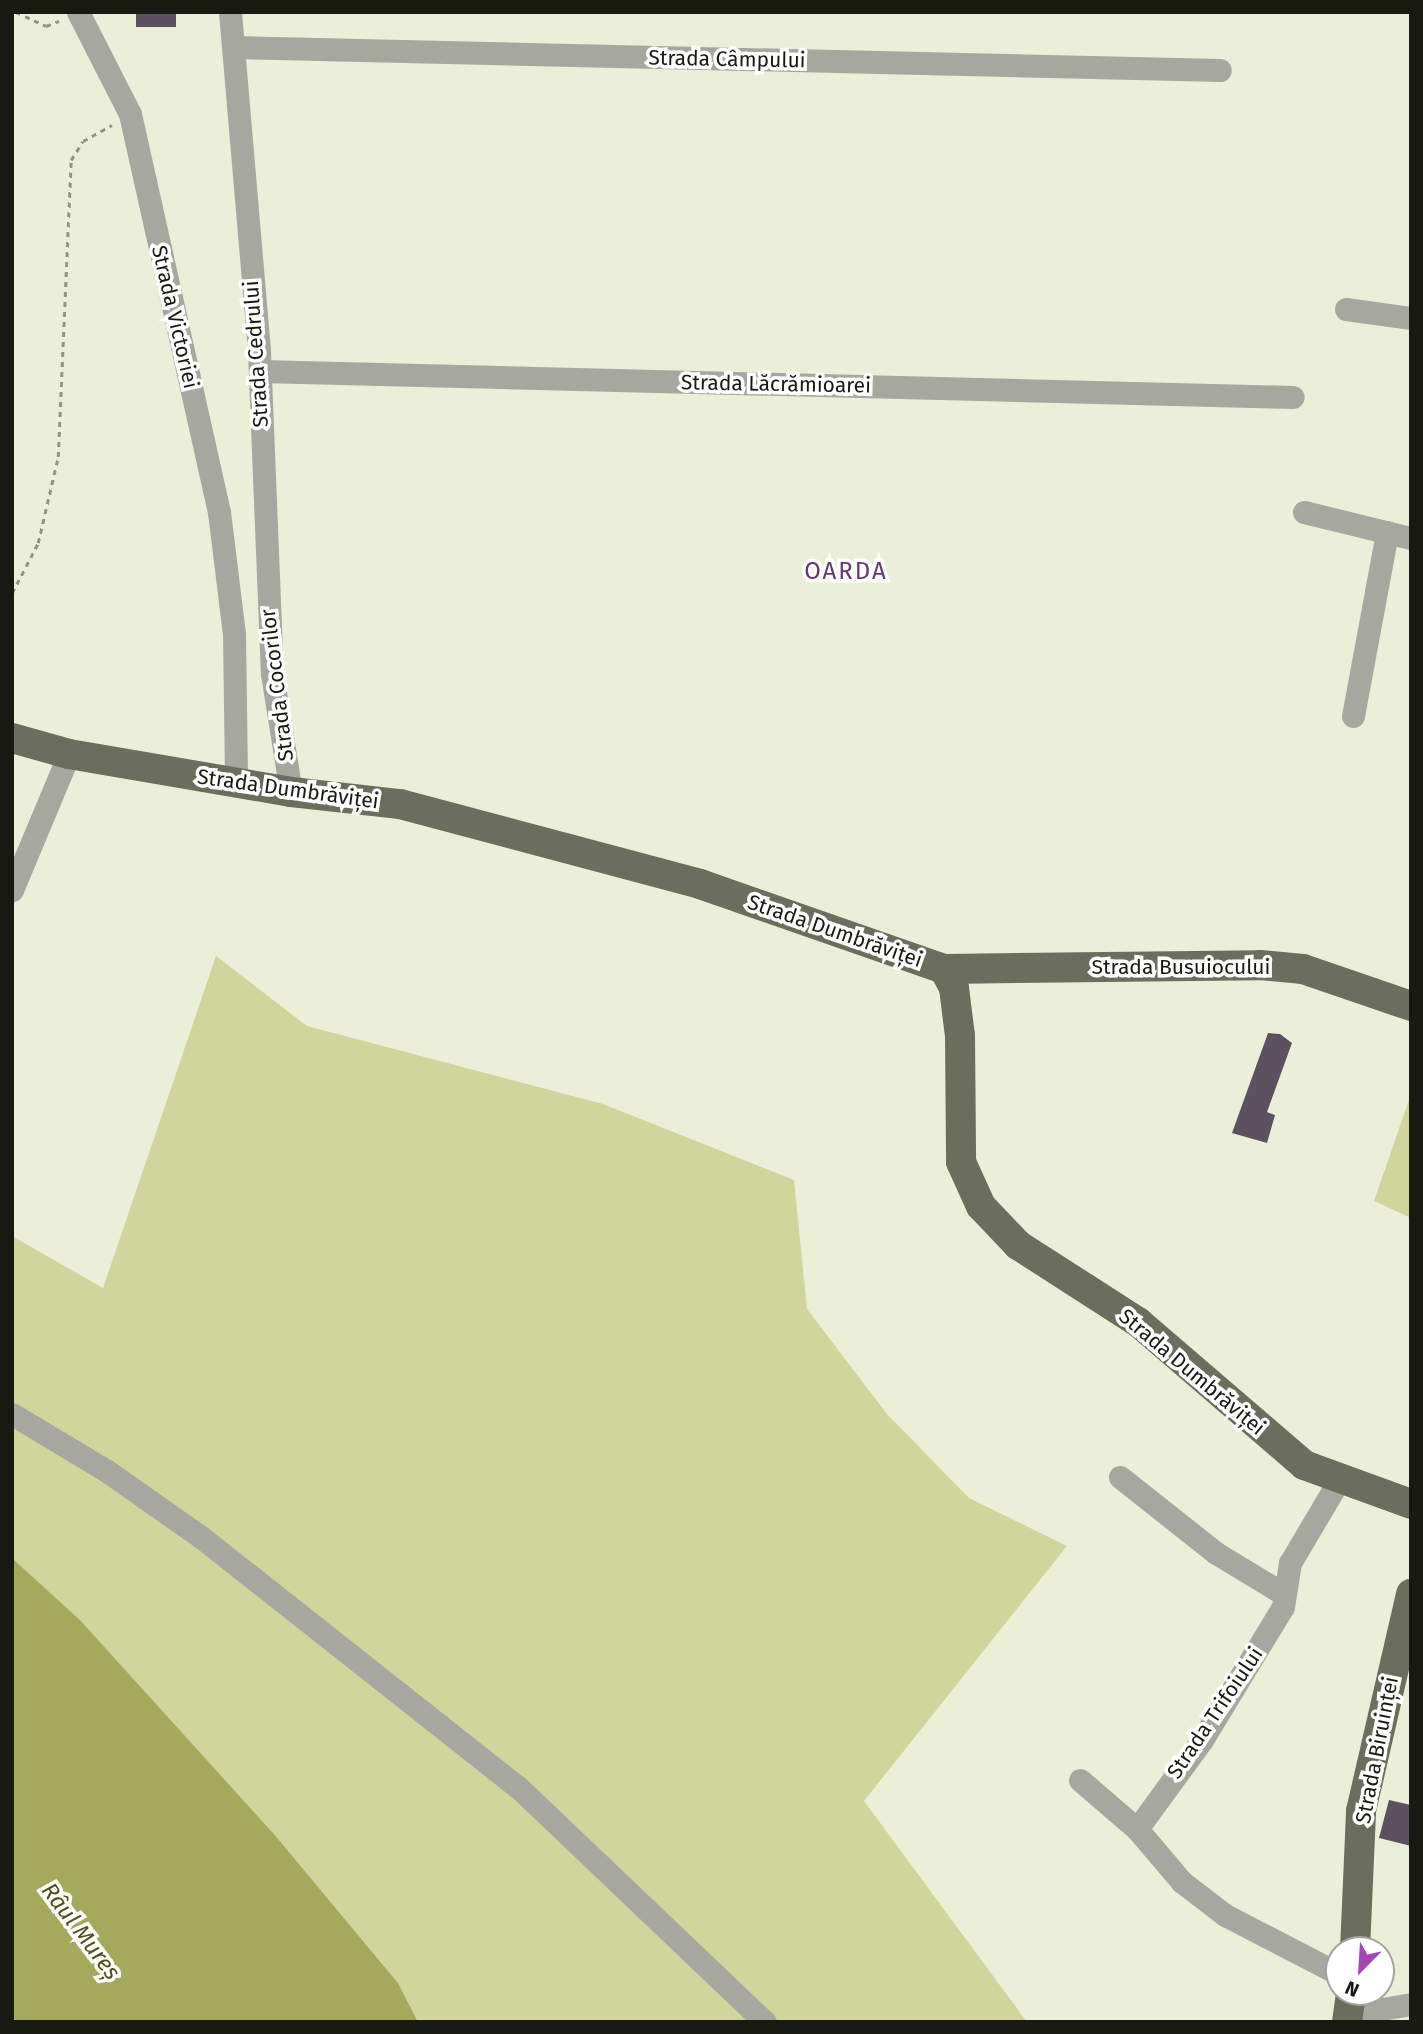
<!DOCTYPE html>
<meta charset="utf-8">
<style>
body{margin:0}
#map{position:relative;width:1423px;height:2034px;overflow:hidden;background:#ecefd8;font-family:"Fira Sans",sans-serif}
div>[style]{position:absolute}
.green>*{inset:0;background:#d0d69b}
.water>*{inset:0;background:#a4a95b}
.building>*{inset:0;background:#5d5060;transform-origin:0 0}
.path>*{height:2.5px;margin-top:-1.25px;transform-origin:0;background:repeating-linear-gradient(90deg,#919383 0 5px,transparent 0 10px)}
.minor>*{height:23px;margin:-11.5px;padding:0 11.5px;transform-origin:11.5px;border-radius:11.5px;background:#a6a79e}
.major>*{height:30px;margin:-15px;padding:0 15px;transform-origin:15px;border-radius:15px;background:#6c6e5d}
span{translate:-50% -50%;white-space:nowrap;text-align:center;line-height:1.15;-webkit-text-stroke:7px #fff;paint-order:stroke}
.street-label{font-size:21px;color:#181911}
.water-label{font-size:23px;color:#4c4e13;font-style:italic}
.quarter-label{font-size:24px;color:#663a6f;letter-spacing:2px}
.frame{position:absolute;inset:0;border:14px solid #181911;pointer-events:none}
.north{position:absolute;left:1325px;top:1936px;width:70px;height:70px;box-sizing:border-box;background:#fff;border:2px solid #a3a3a0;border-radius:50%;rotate:204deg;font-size:19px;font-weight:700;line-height:28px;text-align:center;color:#181911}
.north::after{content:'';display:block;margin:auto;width:24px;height:32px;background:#a248b3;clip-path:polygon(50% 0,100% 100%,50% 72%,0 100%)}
</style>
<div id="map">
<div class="green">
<i style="clip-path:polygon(216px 956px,307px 1026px,603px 1104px,794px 1180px,807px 1309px,887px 1414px,969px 1498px,1067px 1546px,864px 1801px,1027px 2022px,418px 2022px,398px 1983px,274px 1834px,80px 1620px,12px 1558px,12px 1236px,103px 1288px)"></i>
<i style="clip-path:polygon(1411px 1094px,1411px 1218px,1374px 1201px)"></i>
</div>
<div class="water">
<i style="clip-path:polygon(12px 1558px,80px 1620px,274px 1834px,398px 1983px,418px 2022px,16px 2022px,12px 2016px)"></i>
</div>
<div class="building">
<i style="left:136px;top:12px;width:40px;height:15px"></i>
<i style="clip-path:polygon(1268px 1033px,1280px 1034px,1292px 1043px,1267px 1112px,1275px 1115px,1267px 1143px,1232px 1133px)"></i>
<i style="clip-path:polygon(1389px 1800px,1411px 1805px,1411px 1846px,1379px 1838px)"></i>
</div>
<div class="path">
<i style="left:16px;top:12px;width:33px;rotate:25deg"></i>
<i style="left:46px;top:26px;width:14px;rotate:-21deg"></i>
<i style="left:12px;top:593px;width:56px;rotate:-62.5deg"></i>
<i style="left:38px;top:543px;width:88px;rotate:-76.9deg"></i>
<i style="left:58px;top:457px;width:297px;rotate:-87.5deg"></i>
<i style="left:71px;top:160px;width:22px;rotate:-58deg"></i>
<i style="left:83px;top:141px;width:33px;rotate:-29deg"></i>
</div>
<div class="minor">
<i style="left:78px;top:12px;width:114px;rotate:63deg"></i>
<i style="left:130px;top:114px;width:408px;rotate:77.4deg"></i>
<i style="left:219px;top:512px;width:123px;rotate:83deg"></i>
<i style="left:234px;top:634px;width:149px;rotate:89.2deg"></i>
<i style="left:230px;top:12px;width:341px;rotate:85.1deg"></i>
<i style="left:259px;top:352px;width:322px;rotate:87.7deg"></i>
<i style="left:272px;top:674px;width:120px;rotate:80.9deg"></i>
<i style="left:234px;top:47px;width:986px;rotate:1.34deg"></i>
<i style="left:1346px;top:309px;width:66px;rotate:7.9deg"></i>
<i style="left:260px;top:371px;width:1033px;rotate:1.44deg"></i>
<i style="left:1304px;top:512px;width:110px;rotate:13.7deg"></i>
<i style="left:1353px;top:716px;width:187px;rotate:-79.5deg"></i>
<i style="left:12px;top:890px;width:147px;rotate:-67.3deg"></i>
<i style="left:12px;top:1414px;width:111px;rotate:31deg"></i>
<i style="left:107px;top:1471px;width:115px;rotate:35.1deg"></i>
<i style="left:201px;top:1537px;width:404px;rotate:38.3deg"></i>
<i style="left:518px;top:1787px;width:341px;rotate:43.6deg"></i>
<i style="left:1120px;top:1477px;width:122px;rotate:38.4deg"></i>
<i style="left:1216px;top:1553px;width:77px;rotate:31.2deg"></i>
<i style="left:1080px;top:1780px;width:75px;rotate:40.7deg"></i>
<i style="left:1137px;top:1829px;width:70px;rotate:49.7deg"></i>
<i style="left:1182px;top:1882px;width:54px;rotate:37.5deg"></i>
<i style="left:1225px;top:1915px;width:128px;rotate:27.4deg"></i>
<i style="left:1137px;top:1829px;width:110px;rotate:-53.9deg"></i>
<i style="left:1202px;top:1740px;width:156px;rotate:-58.7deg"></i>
<i style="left:1283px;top:1607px;width:45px;rotate:-81deg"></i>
<i style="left:1290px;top:1563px;width:96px;rotate:-59.4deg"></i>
<i style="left:1348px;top:2015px;width:64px;rotate:-9.9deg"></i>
</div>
<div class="major">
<i style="left:12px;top:738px;width:59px;rotate:15.7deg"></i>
<i style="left:69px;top:754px;width:225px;rotate:9.7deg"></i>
<i style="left:291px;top:792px;width:110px;rotate:6.3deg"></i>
<i style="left:400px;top:804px;width:310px;rotate:14.9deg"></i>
<i style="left:700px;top:884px;width:258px;rotate:19.2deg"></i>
<i style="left:944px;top:969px;width:316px;rotate:-0.7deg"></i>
<i style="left:1260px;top:965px;width:43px;rotate:5.3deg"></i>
<i style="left:1303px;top:969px;width:114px;rotate:18.9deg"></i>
<i style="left:944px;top:969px;width:21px;rotate:62deg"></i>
<i style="left:954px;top:988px;width:48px;rotate:82.9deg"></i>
<i style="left:960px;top:1036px;width:126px;rotate:89.5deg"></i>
<i style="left:961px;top:1162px;width:48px;rotate:65.6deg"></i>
<i style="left:981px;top:1206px;width:54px;rotate:46.5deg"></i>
<i style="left:1018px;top:1245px;width:143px;rotate:32.7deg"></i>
<i style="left:1138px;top:1322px;width:219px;rotate:40.7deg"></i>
<i style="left:1304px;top:1465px;width:114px;rotate:20deg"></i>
<i style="left:1355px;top:1950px;width:139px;rotate:-87.5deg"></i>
<i style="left:1361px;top:1811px;width:223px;rotate:-77deg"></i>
<i style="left:1347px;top:2022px;width:30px;rotate:-82deg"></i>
</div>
<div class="street-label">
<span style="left:727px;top:59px;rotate:1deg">Strada Câmpului</span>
<span style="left:175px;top:317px;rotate:77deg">Strada Victoriei</span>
<span style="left:256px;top:354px;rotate:-94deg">Strada Cedrului</span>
<span style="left:776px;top:384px;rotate:1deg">Strada Lăcrămioarei</span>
<span style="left:277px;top:685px;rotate:-97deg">Strada Cocorilor</span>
<span style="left:288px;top:789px;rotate:8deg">Strada Dumbrăviței</span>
<span style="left:835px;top:931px;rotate:19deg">Strada Dumbrăviței</span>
<span style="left:1181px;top:967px">Strada Busuiocului</span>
<span style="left:1192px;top:1372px;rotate:40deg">Strada Dumbrăviței</span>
<span style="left:1215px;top:1713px;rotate:-56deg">Strada Trifoiului</span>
<span style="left:1377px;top:1750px;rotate:-79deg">Strada Biruinței</span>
</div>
<div class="water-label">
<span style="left:81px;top:1931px;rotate:53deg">Râul Mureș</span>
</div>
<div class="quarter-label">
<span style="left:846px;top:572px">OARDA</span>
</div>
<div class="frame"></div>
<div class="north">N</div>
</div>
